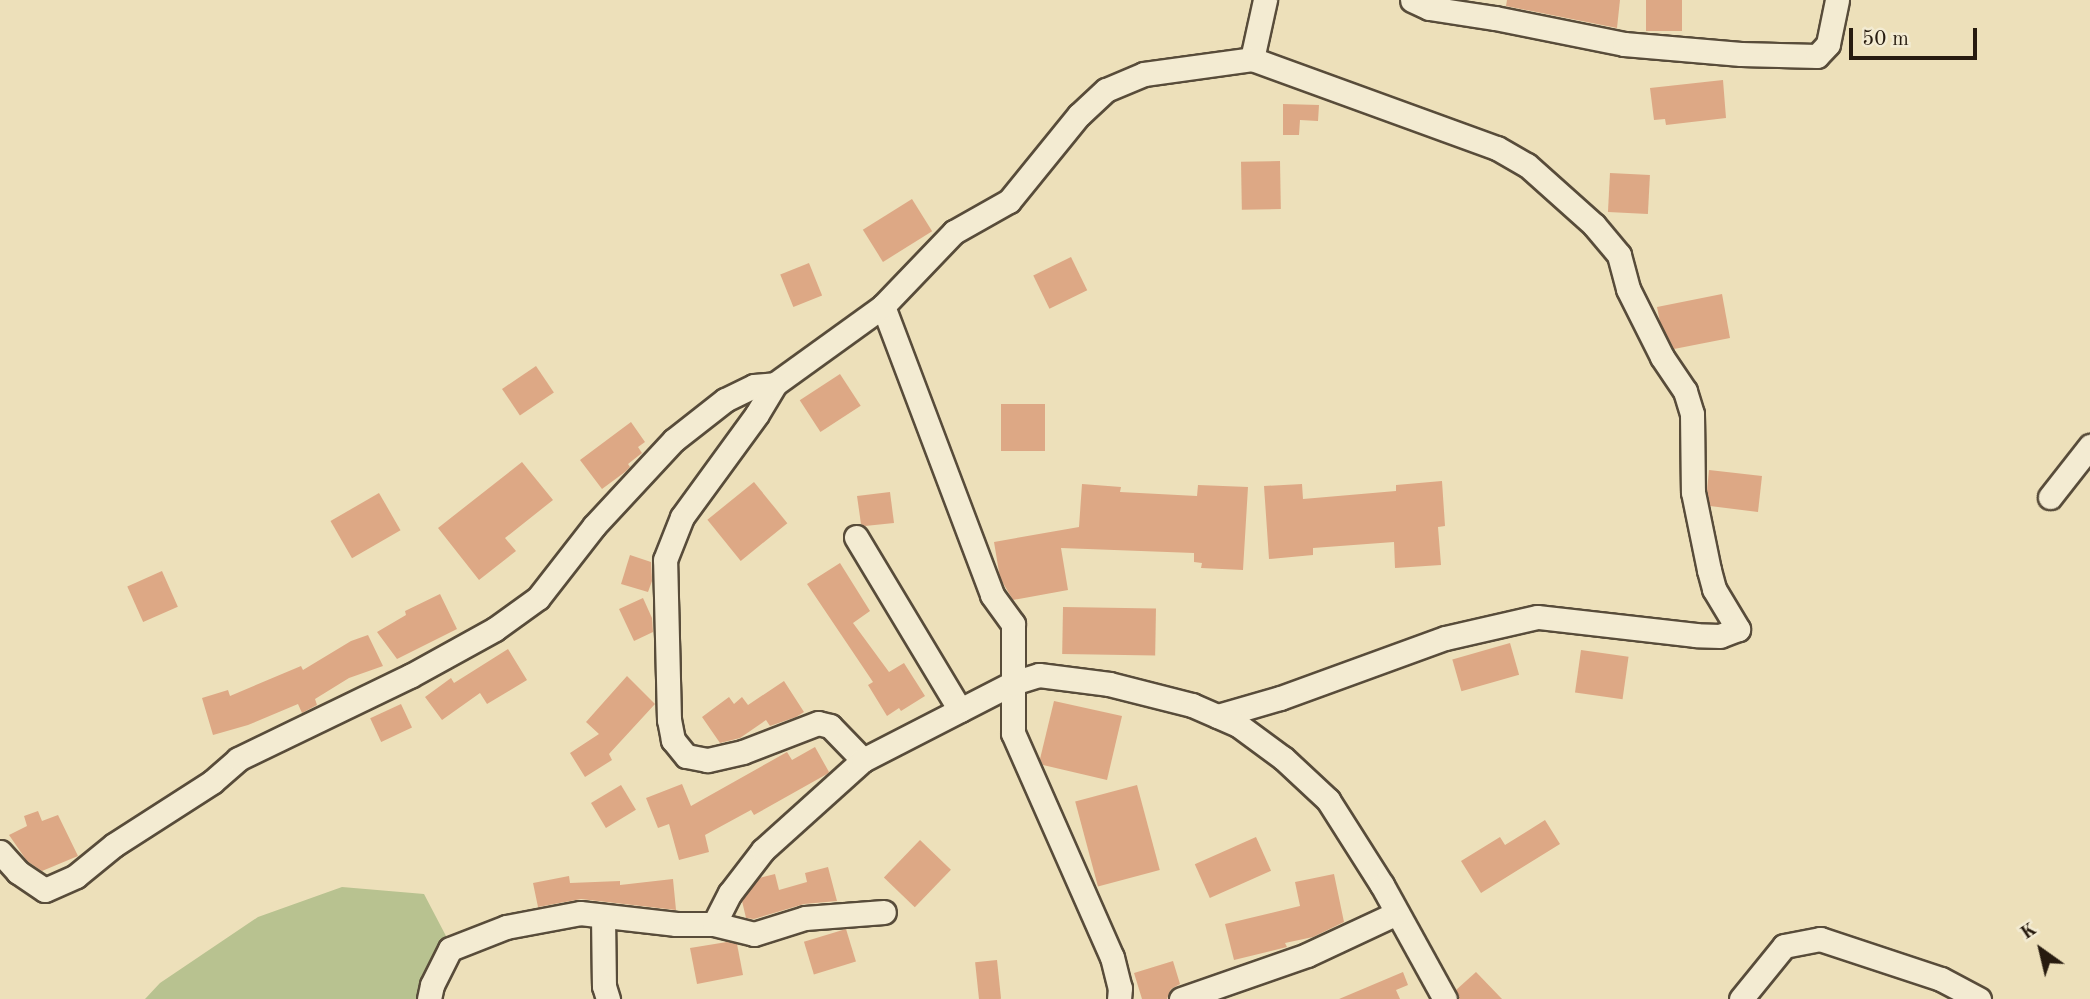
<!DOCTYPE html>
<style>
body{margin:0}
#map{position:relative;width:2090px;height:999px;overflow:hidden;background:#ede0ba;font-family:"Old Standard TT",serif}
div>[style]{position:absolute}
.green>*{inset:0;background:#b8c290}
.building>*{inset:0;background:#dda885;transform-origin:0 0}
.roads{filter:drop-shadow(2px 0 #584c3a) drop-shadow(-2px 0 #584c3a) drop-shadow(0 2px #584c3a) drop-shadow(0 -2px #584c3a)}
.minor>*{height:23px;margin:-11.5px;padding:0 11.5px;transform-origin:11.5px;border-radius:11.5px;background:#f3ebd2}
span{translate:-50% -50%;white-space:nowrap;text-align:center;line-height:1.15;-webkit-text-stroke:6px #f3ebd2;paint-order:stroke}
.north{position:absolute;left:2006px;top:915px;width:70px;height:70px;-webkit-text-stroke:5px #f3ebd2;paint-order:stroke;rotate:326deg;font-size:19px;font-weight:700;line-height:28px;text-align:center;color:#271b0f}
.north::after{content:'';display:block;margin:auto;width:24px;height:32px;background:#271b0f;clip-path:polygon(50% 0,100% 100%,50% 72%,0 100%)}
.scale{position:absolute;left:1849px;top:28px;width:128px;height:32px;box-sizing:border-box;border:4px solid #271b0f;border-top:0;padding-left:9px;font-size:21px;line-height:24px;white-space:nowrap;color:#271b0f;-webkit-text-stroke:5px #f3ebd2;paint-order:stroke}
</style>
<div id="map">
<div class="green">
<i style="clip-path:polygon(342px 887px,424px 894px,446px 936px,433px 957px,421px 999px,145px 999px,160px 983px,258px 917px)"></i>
</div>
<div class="building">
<i style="clip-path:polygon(1507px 0,1620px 0,1617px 28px,1506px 6px)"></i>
<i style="left:1646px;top:0;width:36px;height:31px"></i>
<i style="clip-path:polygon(1723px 80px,1726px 118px,1666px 125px,1665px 119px,1654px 120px,1650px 88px)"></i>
<i style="clip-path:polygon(1283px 104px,1319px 105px,1318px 121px,1300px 120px,1299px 135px,1283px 135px)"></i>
<i style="left:1280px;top:161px;width:48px;height:39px;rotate:89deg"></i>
<i style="left:1610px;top:173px;width:40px;height:39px;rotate:3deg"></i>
<i style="left:912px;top:199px;width:38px;height:58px;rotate:58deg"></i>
<i style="left:1071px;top:257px;width:37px;height:42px;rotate:64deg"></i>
<i style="left:809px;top:263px;width:35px;height:31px;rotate:68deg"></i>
<i style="clip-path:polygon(1722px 294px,1730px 338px,1674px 349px,1660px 322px,1657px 307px)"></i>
<i style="left:536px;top:366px;width:32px;height:41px;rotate:56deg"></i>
<i style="left:840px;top:374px;width:38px;height:48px;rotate:57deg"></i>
<i style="left:1001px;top:404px;width:44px;height:47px"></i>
<i style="clip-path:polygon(631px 422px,645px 442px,638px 447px,642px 453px,628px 464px,630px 467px,625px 472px,602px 489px,580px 460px)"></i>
<i style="clip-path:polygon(522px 462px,553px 500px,505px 538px,516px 551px,479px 580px,438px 528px)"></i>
<i style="clip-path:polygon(1709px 470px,1762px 476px,1758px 512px,1710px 506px,1707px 490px)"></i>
<i style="clip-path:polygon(1442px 481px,1445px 526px,1438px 527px,1441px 565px,1395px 568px,1394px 542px,1313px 548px,1313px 555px,1269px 559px,1264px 486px,1302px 484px,1303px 499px,1396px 491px,1396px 485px)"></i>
<i style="left:754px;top:482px;width:53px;height:60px;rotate:51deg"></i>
<i style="clip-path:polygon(1082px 484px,1121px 487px,1120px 492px,1197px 496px,1198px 485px,1248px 487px,1243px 570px,1201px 568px,1202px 563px,1194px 562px,1194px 553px,1061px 548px,1068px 590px,1013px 600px,1000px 578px,994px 542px,1079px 527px)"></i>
<i style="clip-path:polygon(890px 492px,894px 523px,865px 526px,861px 524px,857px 496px)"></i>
<i style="left:379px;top:493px;width:43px;height:56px;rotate:60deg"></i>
<i style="clip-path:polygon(630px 555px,651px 562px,652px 581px,648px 592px,621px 584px)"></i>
<i style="clip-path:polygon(840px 563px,870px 611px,853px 623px,889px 672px,904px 663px,925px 696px,901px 711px,899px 708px,887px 716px,868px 685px,873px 682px,807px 584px)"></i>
<i style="left:162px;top:571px;width:39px;height:38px;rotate:66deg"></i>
<i style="clip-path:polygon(440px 594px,457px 629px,397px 659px,377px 632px,406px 615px,405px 611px)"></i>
<i style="clip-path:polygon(643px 598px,652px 618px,653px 632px,634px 641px,619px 609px)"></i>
<i style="left:1063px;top:607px;width:93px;height:47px;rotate:1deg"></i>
<i style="clip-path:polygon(368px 635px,383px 666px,349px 678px,315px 699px,317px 705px,302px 713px,298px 704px,248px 725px,213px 735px,202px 698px,228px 690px,230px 696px,301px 666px,303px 670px,351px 641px)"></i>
<i style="left:1510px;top:643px;width:33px;height:60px;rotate:74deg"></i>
<i style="clip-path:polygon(508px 649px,527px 680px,487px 704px,480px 693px,442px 720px,425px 697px,451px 678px,454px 683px)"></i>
<i style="left:1581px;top:650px;width:48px;height:43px;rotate:8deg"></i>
<i style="clip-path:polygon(627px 676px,655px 704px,609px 754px,612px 760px,585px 777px,570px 753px,599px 734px,586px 722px)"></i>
<i style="clip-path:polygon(784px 681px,804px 712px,796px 717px,770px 726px,766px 720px,740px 738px,720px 743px,702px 717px,729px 697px,734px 704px,742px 697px,748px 705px)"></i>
<i style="clip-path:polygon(1054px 701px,1122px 716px,1107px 780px,1043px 765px,1040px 759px)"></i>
<i style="left:401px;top:704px;width:26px;height:34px;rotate:65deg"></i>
<i style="clip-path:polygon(815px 747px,829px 772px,827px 774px,754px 815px,751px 810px,705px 835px,709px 852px,679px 860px,669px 824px,658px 828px,646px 798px,682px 784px,691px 806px,787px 752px,792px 760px)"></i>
<i style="left:621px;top:785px;width:29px;height:35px;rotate:59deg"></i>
<i style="left:1137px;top:785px;width:88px;height:64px;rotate:75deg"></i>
<i style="clip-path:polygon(38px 811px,42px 821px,58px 815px,78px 856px,42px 871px,27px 861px,9px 835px,27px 826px,24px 816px)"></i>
<i style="clip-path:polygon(1545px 820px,1560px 844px,1481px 893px,1461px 861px,1500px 837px,1505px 845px)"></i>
<i style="left:1256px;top:837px;width:37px;height:67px;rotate:66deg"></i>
<i style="left:920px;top:840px;width:43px;height:52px;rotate:44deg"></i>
<i style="clip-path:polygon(828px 867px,837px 901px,804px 904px,754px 919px,746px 918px,742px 901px,759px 878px,775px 874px,779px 890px,807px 882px,805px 873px)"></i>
<i style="clip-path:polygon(1334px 874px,1344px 922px,1313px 937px,1285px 943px,1287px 947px,1234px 960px,1225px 924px,1300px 906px,1295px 882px)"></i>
<i style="clip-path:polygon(569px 876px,570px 883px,620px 881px,620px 885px,673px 879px,676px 910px,581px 899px,538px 907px,533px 883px)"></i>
<i style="left:846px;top:929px;width:34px;height:44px;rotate:73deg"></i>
<i style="clip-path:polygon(727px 942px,737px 944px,743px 975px,697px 984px,690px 948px)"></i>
<i style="left:997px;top:960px;width:39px;height:22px;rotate:84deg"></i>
<i style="clip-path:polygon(1173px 961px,1180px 984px,1171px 989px,1167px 999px,1142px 999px,1134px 973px)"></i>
<i style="clip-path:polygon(1403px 972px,1408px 985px,1396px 990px,1400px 999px,1339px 999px)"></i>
<i style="clip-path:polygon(1476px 972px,1502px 999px,1459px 999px,1456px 990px)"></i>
</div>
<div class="roads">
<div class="minor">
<i style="left:1412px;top:0;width:19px;rotate:25deg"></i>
<i style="left:1429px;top:8px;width:67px;rotate:8.6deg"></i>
<i style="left:1495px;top:18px;width:132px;rotate:11.4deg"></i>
<i style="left:1624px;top:44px;width:117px;rotate:4.9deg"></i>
<i style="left:1741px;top:54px;width:76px;rotate:1.5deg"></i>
<i style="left:1817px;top:56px;width:16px;rotate:-47deg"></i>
<i style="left:1828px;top:44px;width:45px;rotate:-78.4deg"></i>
<i style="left:1252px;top:59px;width:60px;rotate:-77.6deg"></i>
<i style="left:883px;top:306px;width:309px;rotate:69.3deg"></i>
<i style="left:992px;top:595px;width:36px;rotate:54deg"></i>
<i style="left:1013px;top:624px;width:109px;rotate:90deg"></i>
<i style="left:1013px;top:733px;width:245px;rotate:66.2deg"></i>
<i style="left:1112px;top:957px;width:32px;rotate:76deg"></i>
<i style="left:1120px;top:988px;width:11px;rotate:95deg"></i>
<i style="left:2050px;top:497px;width:65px;rotate:-51.9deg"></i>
<i style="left:856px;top:537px;width:202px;rotate:59deg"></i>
<i style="left:863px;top:760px;width:47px;rotate:-134.1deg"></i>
<i style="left:830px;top:726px;width:12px;rotate:-166deg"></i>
<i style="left:818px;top:723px;width:80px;rotate:158.9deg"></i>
<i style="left:743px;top:752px;width:37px;rotate:167deg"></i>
<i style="left:707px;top:760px;width:21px;rotate:-169deg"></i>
<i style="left:686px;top:756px;width:21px;rotate:-129deg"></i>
<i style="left:673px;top:740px;width:20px;rotate:-101deg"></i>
<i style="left:669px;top:720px;width:160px;rotate:-91.4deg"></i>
<i style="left:665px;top:560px;width:46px;rotate:-68.4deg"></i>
<i style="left:682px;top:517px;width:127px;rotate:-53.9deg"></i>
<i style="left:757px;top:414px;width:35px;rotate:-59deg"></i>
<i style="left:775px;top:384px;width:133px;rotate:-35.8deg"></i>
<i style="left:883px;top:306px;width:103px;rotate:-46.2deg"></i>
<i style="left:954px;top:232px;width:63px;rotate:-29.4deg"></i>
<i style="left:1009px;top:201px;width:111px;rotate:-50.9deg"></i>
<i style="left:1079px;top:115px;width:37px;rotate:-43deg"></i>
<i style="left:1106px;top:90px;width:41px;rotate:-22.8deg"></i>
<i style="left:1144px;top:74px;width:109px;rotate:-7.9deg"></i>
<i style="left:1252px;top:59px;width:261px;rotate:20deg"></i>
<i style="left:1497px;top:148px;width:34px;rotate:30deg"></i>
<i style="left:1527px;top:165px;width:90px;rotate:41.8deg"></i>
<i style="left:1594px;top:225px;width:39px;rotate:50deg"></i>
<i style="left:1619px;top:255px;width:35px;rotate:75deg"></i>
<i style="left:1628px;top:289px;width:76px;rotate:63.4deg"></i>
<i style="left:1662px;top:357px;width:41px;rotate:55.9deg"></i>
<i style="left:1685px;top:391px;width:24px;rotate:73deg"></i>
<i style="left:1692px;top:414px;width:78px;rotate:89.3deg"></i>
<i style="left:1693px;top:492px;width:80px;rotate:78.4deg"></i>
<i style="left:1709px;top:570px;width:20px;rotate:75deg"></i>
<i style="left:1714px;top:589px;width:47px;rotate:59deg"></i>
<i style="left:1738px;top:629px;width:19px;rotate:159deg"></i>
<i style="left:1720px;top:636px;width:24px;rotate:-178deg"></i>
<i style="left:1696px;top:635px;width:160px;rotate:-173.5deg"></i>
<i style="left:1537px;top:617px;width:94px;rotate:167.1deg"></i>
<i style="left:1445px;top:638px;width:176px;rotate:160deg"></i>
<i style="left:1280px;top:698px;width:65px;rotate:163.8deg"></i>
<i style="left:0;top:852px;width:27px;rotate:48deg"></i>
<i style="left:18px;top:872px;width:32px;rotate:34deg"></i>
<i style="left:45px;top:890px;width:34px;rotate:-24deg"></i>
<i style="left:76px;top:876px;width:49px;rotate:-39.2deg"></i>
<i style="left:114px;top:845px;width:117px;rotate:-32.7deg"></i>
<i style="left:212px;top:782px;width:35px;rotate:-41deg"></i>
<i style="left:238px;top:759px;width:191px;rotate:-25.8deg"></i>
<i style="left:410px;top:676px;width:97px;rotate:-28.9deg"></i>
<i style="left:495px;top:629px;width:53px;rotate:-35.8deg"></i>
<i style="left:538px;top:598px;width:91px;rotate:-52.1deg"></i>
<i style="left:594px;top:526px;width:117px;rotate:-47.1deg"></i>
<i style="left:674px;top:440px;width:65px;rotate:-38.1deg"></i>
<i style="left:725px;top:400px;width:32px;rotate:-26deg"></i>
<i style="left:754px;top:386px;width:21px;rotate:-5deg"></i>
<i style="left:603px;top:916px;width:70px;rotate:89.2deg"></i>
<i style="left:604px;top:986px;width:14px;rotate:73deg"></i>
<i style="left:714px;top:924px;width:35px;rotate:-63deg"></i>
<i style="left:730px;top:893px;width:54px;rotate:-52.5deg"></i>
<i style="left:763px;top:850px;width:135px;rotate:-42deg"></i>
<i style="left:863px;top:760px;width:169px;rotate:-27.2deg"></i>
<i style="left:1013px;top:683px;width:27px;rotate:-17deg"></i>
<i style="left:1039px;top:675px;width:71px;rotate:7.3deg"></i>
<i style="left:1109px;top:684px;width:86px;rotate:14.2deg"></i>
<i style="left:1192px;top:705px;width:50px;rotate:23.5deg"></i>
<i style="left:1238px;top:725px;width:56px;rotate:36.3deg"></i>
<i style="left:1283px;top:758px;width:62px;rotate:43deg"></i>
<i style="left:1328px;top:800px;width:101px;rotate:57.6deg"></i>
<i style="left:1382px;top:885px;width:130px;rotate:61.1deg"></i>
<i style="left:429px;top:999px;width:14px;rotate:-78deg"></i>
<i style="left:432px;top:985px;width:40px;rotate:-63.4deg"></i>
<i style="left:450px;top:949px;width:60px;rotate:-21.4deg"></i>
<i style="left:506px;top:927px;width:75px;rotate:-10.7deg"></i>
<i style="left:580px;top:913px;width:97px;rotate:6.5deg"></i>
<i style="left:676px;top:924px;width:38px"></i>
<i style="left:714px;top:924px;width:41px;rotate:14deg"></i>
<i style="left:754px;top:934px;width:53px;rotate:-17.4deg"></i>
<i style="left:805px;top:918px;width:79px;rotate:-4.3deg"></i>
<i style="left:1181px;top:999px;width:133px;rotate:-19.2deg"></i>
<i style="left:1307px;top:955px;width:99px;rotate:-25deg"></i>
<i style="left:1741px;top:999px;width:68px;rotate:-50.9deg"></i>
<i style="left:1784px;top:946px;width:37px;rotate:-11deg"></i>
<i style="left:1820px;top:939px;width:127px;rotate:18.3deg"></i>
<i style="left:1941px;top:979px;width:43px;rotate:27.8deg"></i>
</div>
</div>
<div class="north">K</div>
<div class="scale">50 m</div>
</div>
